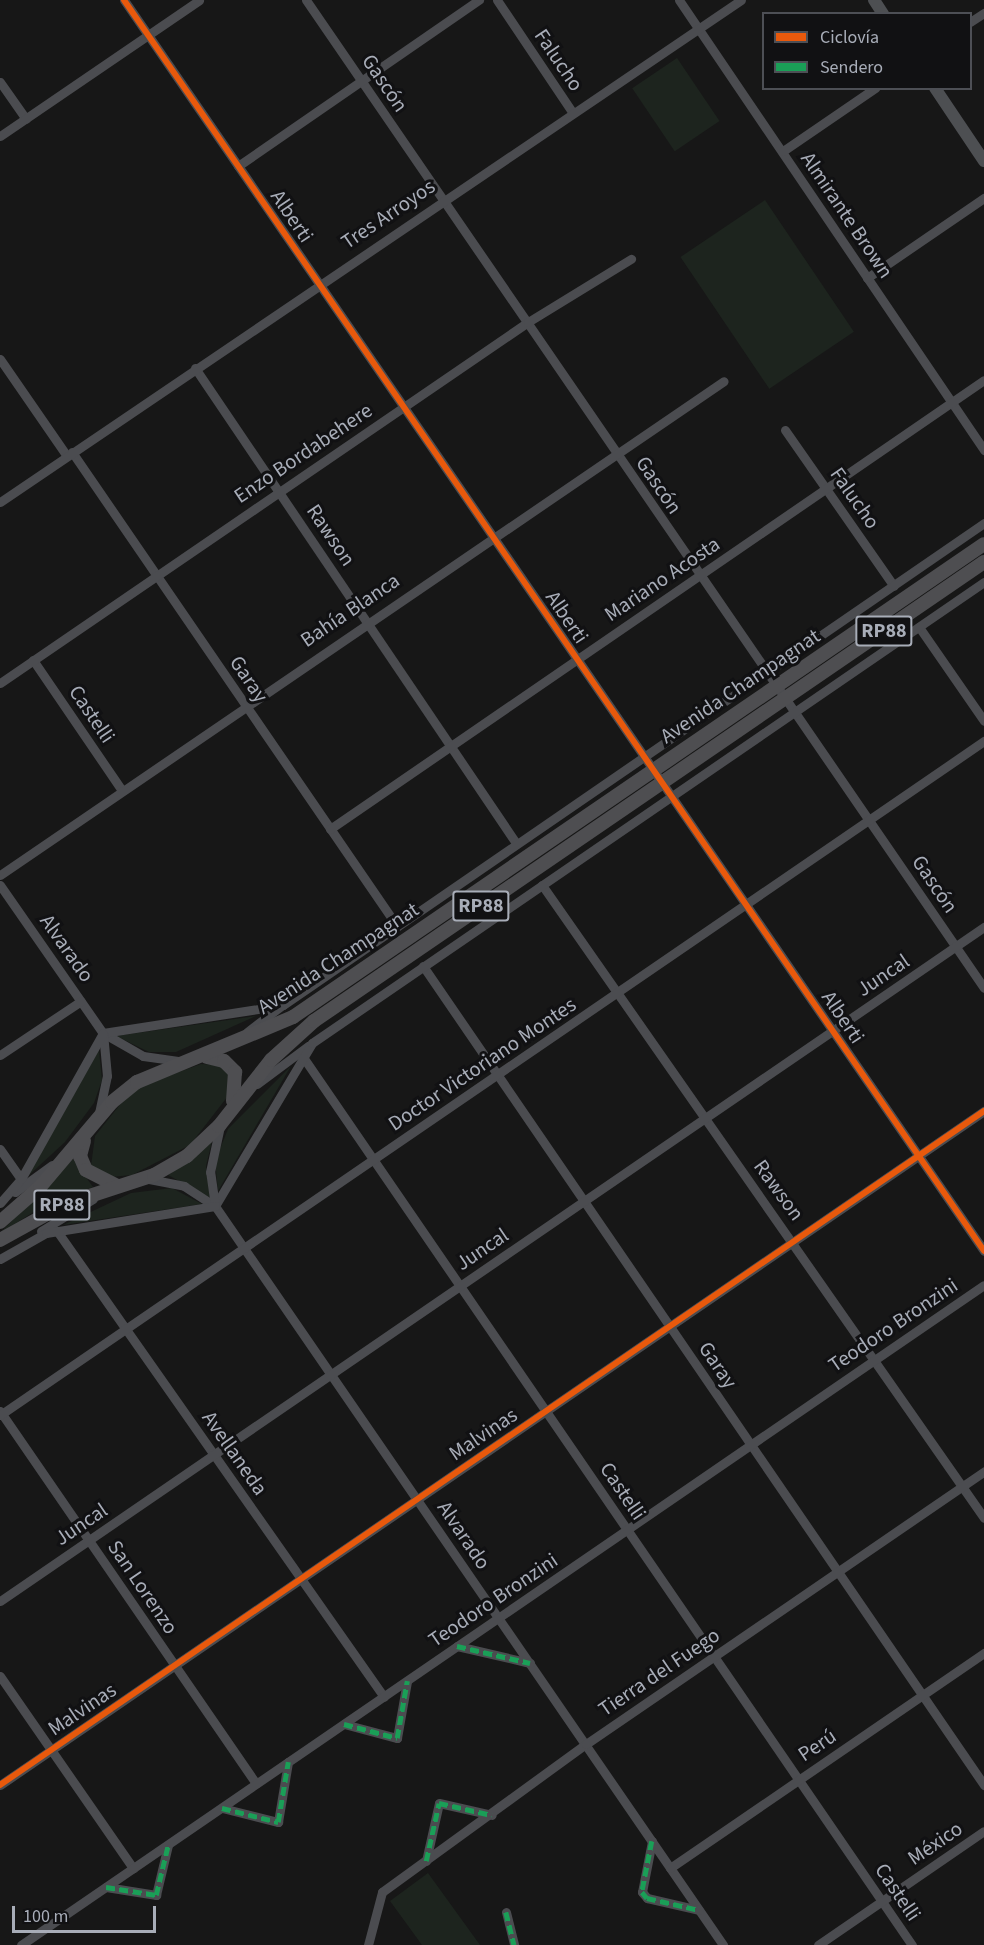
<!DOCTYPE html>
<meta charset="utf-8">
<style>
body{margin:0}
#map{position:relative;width:984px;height:1945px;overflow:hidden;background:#171717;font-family:"Source Sans 3",sans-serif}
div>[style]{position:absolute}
.green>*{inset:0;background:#1d241e;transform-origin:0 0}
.minor>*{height:9px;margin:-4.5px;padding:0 4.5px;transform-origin:4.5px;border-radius:4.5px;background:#4b4c50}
.major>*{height:12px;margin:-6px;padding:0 6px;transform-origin:6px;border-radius:6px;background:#4d4f52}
.highway>*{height:14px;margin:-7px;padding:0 7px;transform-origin:7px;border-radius:7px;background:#4e4e51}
.quiet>*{height:4.5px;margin-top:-2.25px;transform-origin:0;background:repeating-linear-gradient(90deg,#1a9f57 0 9px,transparent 0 13.5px)}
.cycleway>*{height:6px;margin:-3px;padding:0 3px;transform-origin:3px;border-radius:3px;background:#e8590c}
span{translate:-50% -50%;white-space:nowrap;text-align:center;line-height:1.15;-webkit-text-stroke:6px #111113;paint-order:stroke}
.shield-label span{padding:2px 4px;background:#111113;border:2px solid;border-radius:4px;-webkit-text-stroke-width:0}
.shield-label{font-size:20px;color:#a8adb8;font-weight:700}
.street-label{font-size:21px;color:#a8adb8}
.legend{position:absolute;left:762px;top:12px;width:210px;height:78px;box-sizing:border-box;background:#111113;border:2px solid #4d4f55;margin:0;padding:8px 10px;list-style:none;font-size:18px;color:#a8adb8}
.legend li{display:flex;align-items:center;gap:12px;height:30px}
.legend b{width:30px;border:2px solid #4d4f55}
.scale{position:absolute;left:12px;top:1906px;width:144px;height:27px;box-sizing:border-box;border:3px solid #a8adb8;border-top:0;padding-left:8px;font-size:18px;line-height:21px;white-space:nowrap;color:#a8adb8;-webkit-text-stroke:4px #111113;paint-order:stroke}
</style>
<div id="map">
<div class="green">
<i style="left:677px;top:58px;width:76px;height:54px;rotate:56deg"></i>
<i style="left:765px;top:200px;width:159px;height:102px;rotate:56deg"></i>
<i style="clip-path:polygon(256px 1016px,176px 1052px,149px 1052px,116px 1036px)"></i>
<i style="clip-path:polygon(99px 1050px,102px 1080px,94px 1103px,65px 1142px,27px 1177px)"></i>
<i style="clip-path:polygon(201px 1064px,219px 1065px,229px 1075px,228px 1096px,190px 1145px,132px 1175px,111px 1177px,91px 1166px,95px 1136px,122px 1102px,143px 1085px)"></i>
<i style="clip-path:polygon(291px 1066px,218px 1191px,215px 1161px,228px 1129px)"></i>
<i style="clip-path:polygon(212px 1141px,206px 1166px,210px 1198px,168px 1175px)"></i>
<i style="clip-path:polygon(73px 1159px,93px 1187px,37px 1210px,0 1233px)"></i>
<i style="clip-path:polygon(172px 1188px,202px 1204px,63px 1225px,131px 1193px)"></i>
<i style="clip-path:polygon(428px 1873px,480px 1945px,422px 1945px,390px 1901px)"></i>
</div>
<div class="minor">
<i style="left:124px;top:0;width:1518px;rotate:55.49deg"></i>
<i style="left:306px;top:0;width:1198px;rotate:55.54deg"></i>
<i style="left:497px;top:0;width:133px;rotate:56.1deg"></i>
<i style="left:679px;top:0;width:544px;rotate:55.87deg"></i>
<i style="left:970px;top:22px;width:17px;rotate:-33deg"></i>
<i style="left:0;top:82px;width:45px;rotate:54.9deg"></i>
<i style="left:0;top:136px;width:241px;rotate:-34.3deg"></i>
<i style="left:783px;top:151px;width:112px;rotate:-34.4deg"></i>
<i style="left:238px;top:166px;width:293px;rotate:-34.6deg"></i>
<i style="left:867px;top:278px;width:142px;rotate:-34.4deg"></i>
<i style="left:0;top:359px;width:118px;rotate:55.4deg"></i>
<i style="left:195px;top:368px;width:573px;rotate:55.95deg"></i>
<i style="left:785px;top:430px;width:190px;rotate:55.1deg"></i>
<i style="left:72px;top:452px;width:575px;rotate:55.56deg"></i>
<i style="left:0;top:502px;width:895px;rotate:-34.12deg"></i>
<i style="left:919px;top:627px;width:114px;rotate:55.3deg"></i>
<i style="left:33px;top:660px;width:156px;rotate:55.7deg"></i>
<i style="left:0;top:683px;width:640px;rotate:-34.36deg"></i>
<i style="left:528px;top:322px;width:121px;rotate:-31.5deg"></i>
<i style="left:330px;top:829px;width:793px;rotate:-34.47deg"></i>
<i style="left:0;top:875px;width:876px;rotate:-34.31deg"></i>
<i style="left:0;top:885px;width:180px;rotate:55.2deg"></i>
<i style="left:103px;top:1033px;width:46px;rotate:29.9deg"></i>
<i style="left:143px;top:1056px;width:37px;rotate:8deg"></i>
<i style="left:542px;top:885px;width:772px;rotate:55.07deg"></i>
<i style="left:423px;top:966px;width:993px;rotate:55.59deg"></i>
<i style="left:247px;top:1032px;width:43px;rotate:-37.4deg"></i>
<i style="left:103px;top:1033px;width:182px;rotate:-8.8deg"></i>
<i style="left:283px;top:1005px;width:851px;rotate:-34.51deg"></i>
<i style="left:0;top:1055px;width:97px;rotate:-33.7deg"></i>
<i style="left:303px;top:1057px;width:1077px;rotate:55.56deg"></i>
<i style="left:257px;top:1084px;width:64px;rotate:-36.7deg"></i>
<i style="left:99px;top:1113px;width:38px;rotate:-78deg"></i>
<i style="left:107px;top:1076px;width:43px;rotate:-95.3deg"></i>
<i style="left:0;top:1149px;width:37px;rotate:55deg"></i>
<i style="left:149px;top:1179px;width:36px;rotate:11deg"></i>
<i style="left:184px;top:1186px;width:37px;rotate:33deg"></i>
<i style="left:215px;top:1206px;width:897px;rotate:55.49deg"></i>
<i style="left:15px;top:1192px;width:46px;rotate:-36.1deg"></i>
<i style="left:0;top:1203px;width:32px;rotate:-49deg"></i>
<i style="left:21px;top:1179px;width:167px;rotate:-60.7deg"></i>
<i style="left:215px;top:1206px;width:190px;rotate:-59.2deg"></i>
<i style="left:312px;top:1043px;width:815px;rotate:-34.45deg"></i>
<i style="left:215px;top:1206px;width:34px;rotate:-98deg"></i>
<i style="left:210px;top:1172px;width:47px;rotate:-77.7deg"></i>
<i style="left:41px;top:1231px;width:61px;rotate:-31.6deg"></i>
<i style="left:57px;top:1231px;width:569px;rotate:54.94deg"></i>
<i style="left:0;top:1259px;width:53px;rotate:-29.5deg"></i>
<i style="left:46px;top:1233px;width:171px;rotate:-9.1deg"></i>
<i style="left:0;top:1411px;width:452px;rotate:55.5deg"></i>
<i style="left:0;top:1415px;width:1193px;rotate:-34.41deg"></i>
<i style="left:0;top:1601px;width:1193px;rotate:-34.41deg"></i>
<i style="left:457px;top:1646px;width:75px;rotate:13.1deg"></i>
<i style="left:0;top:1676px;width:234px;rotate:55.3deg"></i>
<i style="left:344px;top:1724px;width:55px;rotate:14.8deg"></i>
<i style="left:397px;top:1738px;width:58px;rotate:-80deg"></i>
<i style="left:0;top:1785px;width:1193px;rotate:-34.41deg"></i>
<i style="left:222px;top:1808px;width:58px;rotate:14deg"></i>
<i style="left:278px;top:1822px;width:61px;rotate:-80.5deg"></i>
<i style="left:652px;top:1841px;width:52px;rotate:101.1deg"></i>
<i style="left:642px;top:1892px;width:8px;rotate:50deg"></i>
<i style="left:647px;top:1898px;width:53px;rotate:13deg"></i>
<i style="left:426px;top:1861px;width:59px;rotate:-77.4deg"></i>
<i style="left:439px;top:1803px;width:54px;rotate:12.8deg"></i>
<i style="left:670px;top:1868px;width:381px;rotate:-34.4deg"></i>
<i style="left:106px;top:1887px;width:51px;rotate:9.1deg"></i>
<i style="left:156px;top:1895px;width:51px;rotate:-76.5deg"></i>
<i style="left:506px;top:1912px;width:34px;rotate:76deg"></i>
<i style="left:21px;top:1945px;width:1167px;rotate:-34.43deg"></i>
<i style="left:368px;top:1945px;width:55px;rotate:-75.2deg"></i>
<i style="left:382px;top:1892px;width:252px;rotate:-36deg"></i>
<i style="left:586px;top:1744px;width:483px;rotate:-34.4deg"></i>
<i style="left:818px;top:1945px;width:201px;rotate:-34.5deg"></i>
</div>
<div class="major">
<i style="left:874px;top:0;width:17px;rotate:57deg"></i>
<i style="left:935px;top:88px;width:88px;rotate:56.1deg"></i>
</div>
<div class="highway">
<i style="left:207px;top:1057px;width:17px;rotate:13deg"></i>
<i style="left:224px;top:1061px;width:16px;rotate:45deg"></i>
<i style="left:235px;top:1072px;width:29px;rotate:94deg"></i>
<i style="left:84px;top:1141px;width:16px;rotate:105deg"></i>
<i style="left:80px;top:1156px;width:15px;rotate:67deg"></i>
<i style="left:86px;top:1170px;width:33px;rotate:27deg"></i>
<i style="left:0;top:1222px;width:53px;rotate:-41.2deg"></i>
<i style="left:40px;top:1187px;width:111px;rotate:-49.7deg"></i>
<i style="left:112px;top:1102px;width:32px;rotate:-39deg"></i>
<i style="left:137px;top:1082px;width:169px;rotate:-22.6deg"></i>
<i style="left:293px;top:1017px;width:837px;rotate:-34.39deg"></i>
<i style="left:0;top:1240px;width:74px;rotate:-29deg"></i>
<i style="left:65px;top:1204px;width:94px;rotate:-18deg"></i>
<i style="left:154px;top:1175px;width:38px;rotate:-30deg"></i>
<i style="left:187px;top:1156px;width:44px;rotate:-43.2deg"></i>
<i style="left:219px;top:1126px;width:84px;rotate:-51.8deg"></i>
<i style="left:271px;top:1060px;width:58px;rotate:-42.2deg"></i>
<i style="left:314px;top:1021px;width:812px;rotate:-34.41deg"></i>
</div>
<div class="quiet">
<i style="left:457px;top:1646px;width:75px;rotate:13.1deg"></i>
<i style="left:344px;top:1724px;width:55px;rotate:14.8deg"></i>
<i style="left:397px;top:1738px;width:58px;rotate:-80deg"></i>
<i style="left:222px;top:1808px;width:58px;rotate:14deg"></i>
<i style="left:278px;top:1822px;width:61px;rotate:-80.5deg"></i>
<i style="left:652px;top:1841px;width:52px;rotate:101.1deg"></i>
<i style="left:642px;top:1892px;width:8px;rotate:50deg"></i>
<i style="left:647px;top:1898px;width:53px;rotate:13deg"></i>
<i style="left:426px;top:1861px;width:59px;rotate:-77.4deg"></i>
<i style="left:439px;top:1803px;width:54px;rotate:12.8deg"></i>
<i style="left:106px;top:1887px;width:51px;rotate:9.1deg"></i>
<i style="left:156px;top:1895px;width:51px;rotate:-76.5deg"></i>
<i style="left:506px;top:1912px;width:34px;rotate:76deg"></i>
</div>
<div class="cycleway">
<i style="left:124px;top:0;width:1518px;rotate:55.49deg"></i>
<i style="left:0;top:1785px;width:1193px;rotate:-34.41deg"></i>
</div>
<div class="shield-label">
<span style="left:884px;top:631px">RP88</span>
<span style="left:481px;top:906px">RP88</span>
<span style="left:62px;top:1205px">RP88</span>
</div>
<div class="street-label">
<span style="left:559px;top:60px;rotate:56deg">Falucho</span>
<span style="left:385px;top:83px;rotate:56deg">Gascón</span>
<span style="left:388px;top:214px;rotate:-34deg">Tres Arroyos</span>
<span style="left:847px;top:215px;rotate:56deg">Almirante Brown</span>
<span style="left:292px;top:216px;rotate:56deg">Alberti</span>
<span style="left:303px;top:453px;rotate:-34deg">Enzo Bordabehere</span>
<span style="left:659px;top:485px;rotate:56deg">Gascón</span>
<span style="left:855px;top:498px;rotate:55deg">Falucho</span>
<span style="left:331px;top:535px;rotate:56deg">Rawson</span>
<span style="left:662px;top:579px;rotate:-34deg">Mariano Acosta</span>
<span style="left:350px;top:610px;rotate:-34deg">Bahía Blanca</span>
<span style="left:567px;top:617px;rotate:56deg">Alberti</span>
<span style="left:249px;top:679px;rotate:56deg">Garay</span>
<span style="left:740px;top:686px;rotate:-34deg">Avenida Champagnat</span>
<span style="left:92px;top:714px;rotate:56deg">Castelli</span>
<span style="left:935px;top:884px;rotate:56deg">Gascón</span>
<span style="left:67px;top:948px;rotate:55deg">Alvarado</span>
<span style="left:338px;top:958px;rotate:-33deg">Avenida Champagnat</span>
<span style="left:883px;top:975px;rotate:-34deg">Juncal</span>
<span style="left:843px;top:1017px;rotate:56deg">Alberti</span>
<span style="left:482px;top:1064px;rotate:-34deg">Doctor Victoriano Montes</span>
<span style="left:779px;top:1190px;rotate:54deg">Rawson</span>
<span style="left:482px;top:1249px;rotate:-34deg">Juncal</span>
<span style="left:893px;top:1325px;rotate:-34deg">Teodoro Bronzini</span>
<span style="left:718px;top:1365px;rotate:56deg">Garay</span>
<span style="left:483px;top:1434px;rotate:-34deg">Malvinas</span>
<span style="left:235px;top:1453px;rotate:55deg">Avellaneda</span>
<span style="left:623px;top:1491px;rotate:56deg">Castelli</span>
<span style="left:81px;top:1524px;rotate:-34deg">Juncal</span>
<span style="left:464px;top:1535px;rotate:56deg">Alvarado</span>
<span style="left:143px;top:1587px;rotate:56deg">San Lorenzo</span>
<span style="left:493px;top:1600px;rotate:-34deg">Teodoro Bronzini</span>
<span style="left:659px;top:1672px;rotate:-34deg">Tierra del Fuego</span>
<span style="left:82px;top:1709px;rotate:-34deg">Malvinas</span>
<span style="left:817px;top:1745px;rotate:-34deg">Perú</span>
<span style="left:935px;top:1843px;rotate:-34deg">México</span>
<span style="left:898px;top:1892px;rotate:56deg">Castelli</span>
</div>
<ul class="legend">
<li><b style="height:8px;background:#e8590c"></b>Ciclovía</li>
<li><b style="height:8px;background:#1a9f57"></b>Sendero</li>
</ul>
<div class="scale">100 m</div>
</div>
